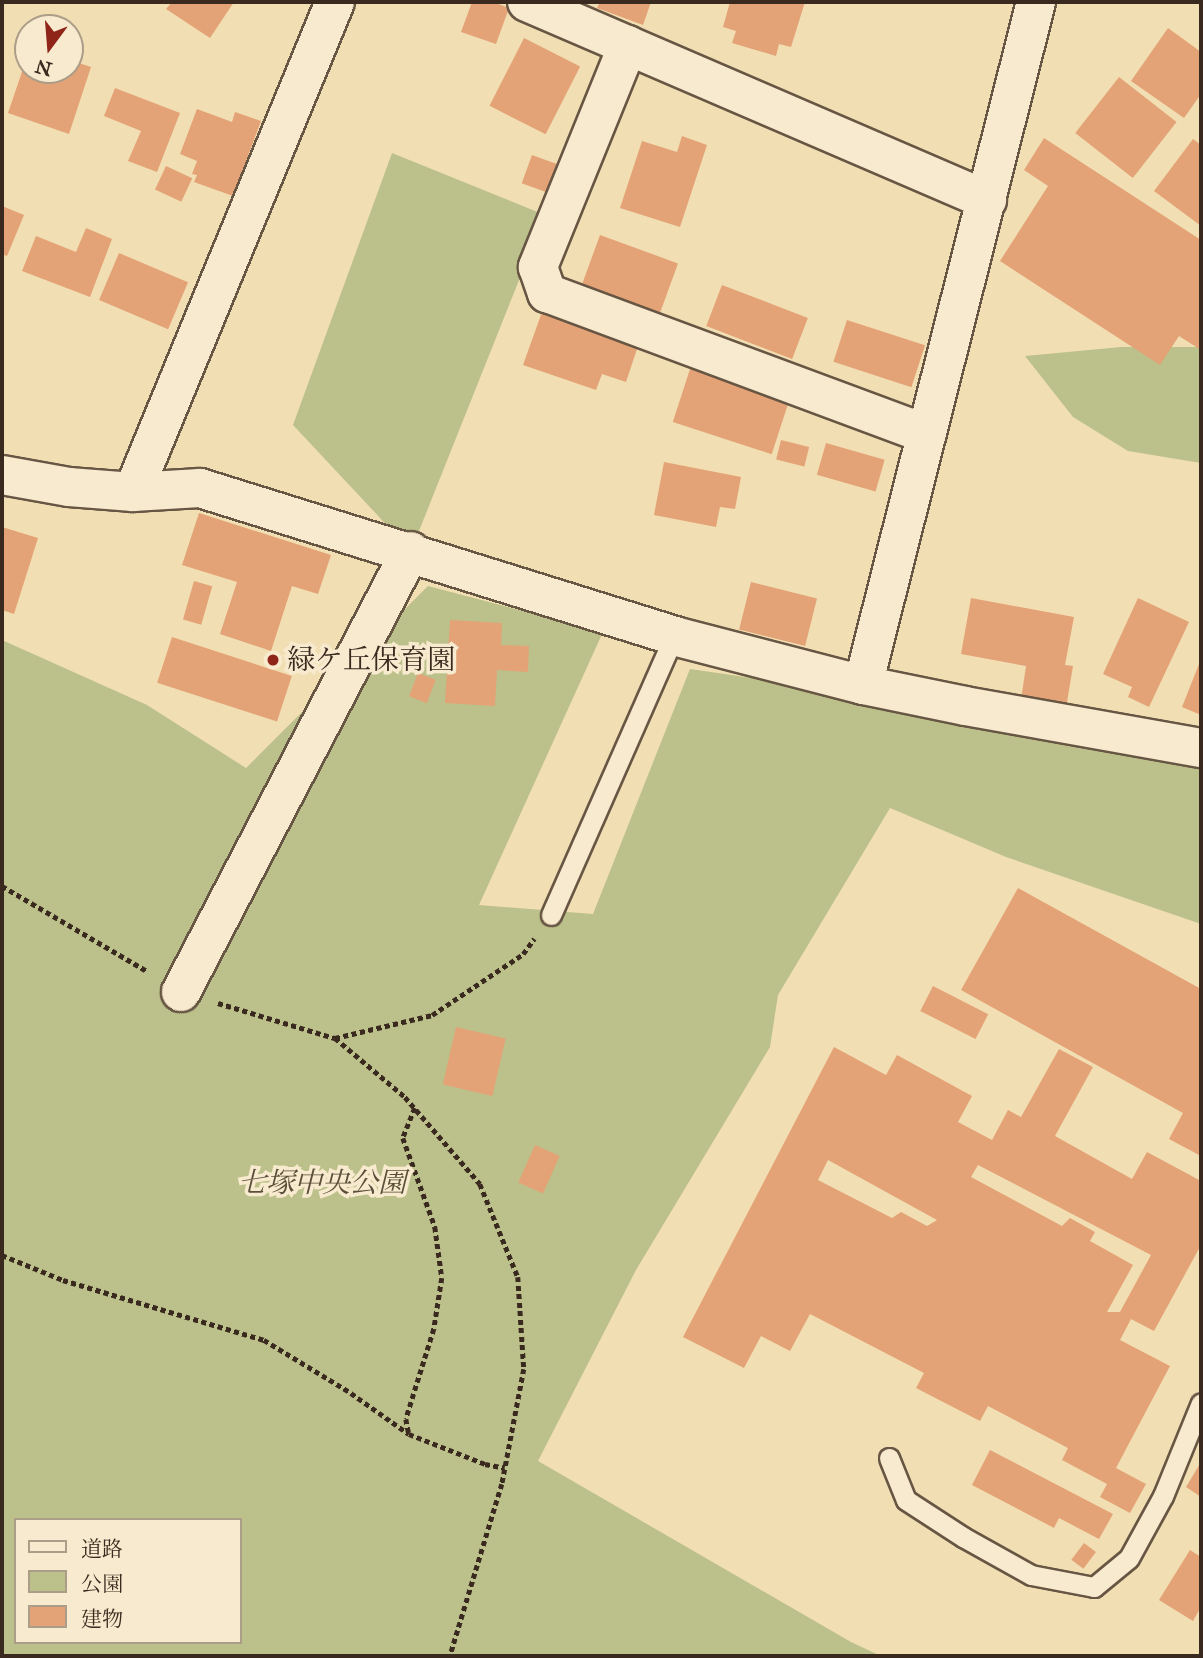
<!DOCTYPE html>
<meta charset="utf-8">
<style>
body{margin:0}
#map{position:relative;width:1203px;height:1658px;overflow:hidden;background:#f2deb3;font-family:"IM FELL Great Primer","Noto Serif JP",serif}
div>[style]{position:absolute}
.green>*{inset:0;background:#bcc18b}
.building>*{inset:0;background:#e3a376;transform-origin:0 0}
.path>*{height:4.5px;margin-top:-2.25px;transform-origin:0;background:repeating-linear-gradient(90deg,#3a291f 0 5px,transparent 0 8.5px)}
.roads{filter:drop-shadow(2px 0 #685644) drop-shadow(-2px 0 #685644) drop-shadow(0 2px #685644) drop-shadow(0 -2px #685644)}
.service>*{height:19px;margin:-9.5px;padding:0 9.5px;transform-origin:9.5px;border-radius:9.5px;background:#f7eace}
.minor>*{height:38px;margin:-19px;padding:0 19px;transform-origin:19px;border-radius:19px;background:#f7eace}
.dots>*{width:19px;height:19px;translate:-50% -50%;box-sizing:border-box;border:4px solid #f7eace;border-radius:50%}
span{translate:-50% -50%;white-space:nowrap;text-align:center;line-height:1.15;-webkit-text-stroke:7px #f7eace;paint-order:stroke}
.poi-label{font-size:28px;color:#3a291f}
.left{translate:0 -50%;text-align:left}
.park-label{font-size:28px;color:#5a4f3a;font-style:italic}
.frame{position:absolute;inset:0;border:4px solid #3a291f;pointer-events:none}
.legend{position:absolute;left:14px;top:1518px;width:228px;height:126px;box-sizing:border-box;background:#f7eace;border:2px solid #ab9d88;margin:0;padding:9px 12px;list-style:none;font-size:21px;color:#3a291f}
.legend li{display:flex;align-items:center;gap:14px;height:35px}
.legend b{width:35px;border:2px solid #ab9d88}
.north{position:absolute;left:14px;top:14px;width:70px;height:70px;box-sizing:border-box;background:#f7eace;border:2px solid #ab9d88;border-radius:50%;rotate:196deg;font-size:19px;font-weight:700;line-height:28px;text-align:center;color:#3a291f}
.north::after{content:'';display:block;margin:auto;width:24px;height:32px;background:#8f2418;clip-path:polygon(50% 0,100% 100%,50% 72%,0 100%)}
</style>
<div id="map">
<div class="green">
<i style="clip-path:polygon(392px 153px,545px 215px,411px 551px,293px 425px)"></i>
<i style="clip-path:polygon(1121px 347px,1201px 347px,1201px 463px,1128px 451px,1073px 417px,1025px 356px)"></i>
<i style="clip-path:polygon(evenodd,428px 586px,603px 632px,479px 905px,593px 914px,690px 669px,1046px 721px,1201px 767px,1201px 924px,1006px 857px,890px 808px,778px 995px,770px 1047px,636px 1270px,538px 1461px,851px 1642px,881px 1656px,2px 1656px,2px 640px,147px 705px,246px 768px,428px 586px,16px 1520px,240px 1520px,240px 1642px,16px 1642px,16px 1520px)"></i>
</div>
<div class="building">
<i style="clip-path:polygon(172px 2px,234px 2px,210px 38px,166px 9px)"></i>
<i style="clip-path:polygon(472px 2px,493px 2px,509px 8px,496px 44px,461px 32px)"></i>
<i style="clip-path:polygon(600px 2px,651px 2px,643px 25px,597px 8px)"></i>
<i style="clip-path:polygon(730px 2px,805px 2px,791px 47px,779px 44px,776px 56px,732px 43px,736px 31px,723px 27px)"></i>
<i style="clip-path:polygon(1168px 28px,1201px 52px,1201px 94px,1184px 118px,1131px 81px)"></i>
<i style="left:524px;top:38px;width:63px;height:76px;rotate:27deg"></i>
<i style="clip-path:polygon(28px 54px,28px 70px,70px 70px,70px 60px,91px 67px,69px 134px,8px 113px)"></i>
<i style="left:1119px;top:77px;width:73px;height:71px;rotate:38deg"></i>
<i style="clip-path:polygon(115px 88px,180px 113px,157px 172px,128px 161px,141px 131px,104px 116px)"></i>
<i style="clip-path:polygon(197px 109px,232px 122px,235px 112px,261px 121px,233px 196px,194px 182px,197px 175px,192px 174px,197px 161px,180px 154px)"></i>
<i style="clip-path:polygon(682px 136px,707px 145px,680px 227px,620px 208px,642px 141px,677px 152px)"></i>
<i style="clip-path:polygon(1044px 138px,1201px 240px,1201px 350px,1179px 336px,1160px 365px,1000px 261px,1048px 186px,1024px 170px)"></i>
<i style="clip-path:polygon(1193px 139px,1201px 145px,1201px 226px,1154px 191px)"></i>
<i style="left:532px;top:155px;width:33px;height:30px;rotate:20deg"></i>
<i style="left:166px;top:166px;width:29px;height:26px;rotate:25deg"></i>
<i style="clip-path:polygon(2px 206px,24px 215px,7px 256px,2px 254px)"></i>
<i style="clip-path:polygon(86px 228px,112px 239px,90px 297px,22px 271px,36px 236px,76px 252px)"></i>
<i style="left:600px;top:235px;width:83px;height:53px;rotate:20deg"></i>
<i style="left:119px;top:253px;width:75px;height:51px;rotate:23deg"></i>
<i style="left:722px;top:285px;width:92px;height:44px;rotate:21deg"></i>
<i style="clip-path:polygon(542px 312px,638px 346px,626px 382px,602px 374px,596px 390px,523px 365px)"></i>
<i style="left:847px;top:320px;width:82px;height:44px;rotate:18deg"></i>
<i style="left:691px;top:366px;width:104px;height:59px;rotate:18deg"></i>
<i style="left:781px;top:440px;width:29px;height:20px;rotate:14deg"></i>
<i style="left:826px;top:443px;width:61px;height:33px;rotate:16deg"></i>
<i style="clip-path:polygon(664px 462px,741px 477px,735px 509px,720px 507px,716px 527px,654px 515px)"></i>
<i style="clip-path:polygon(199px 513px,331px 555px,318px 594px,292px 586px,271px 651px,220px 634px,237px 582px,182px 565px)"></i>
<i style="clip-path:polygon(2px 527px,38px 538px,14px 614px,2px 610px)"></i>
<i style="left:194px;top:581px;width:19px;height:40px;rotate:16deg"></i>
<i style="left:751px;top:582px;width:68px;height:49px;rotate:14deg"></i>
<i style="clip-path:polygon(971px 598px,1074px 617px,1065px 665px,1073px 666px,1066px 708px,1021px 700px,1026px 666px,961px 654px)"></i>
<i style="clip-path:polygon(1138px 598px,1189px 622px,1149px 707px,1128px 697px,1132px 687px,1103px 674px)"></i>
<i style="clip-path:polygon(450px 620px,502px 623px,501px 645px,529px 646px,528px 672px,497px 670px,495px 706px,445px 703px)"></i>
<i style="left:172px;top:637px;width:126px;height:48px;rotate:18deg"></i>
<i style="clip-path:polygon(1201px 659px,1201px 715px,1182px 707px)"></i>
<i style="left:418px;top:673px;width:19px;height:25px;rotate:21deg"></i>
<i style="clip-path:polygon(1018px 888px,1201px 989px,1201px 1156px,1169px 1139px,1183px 1113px,961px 990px)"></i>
<i style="left:933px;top:986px;width:62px;height:28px;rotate:27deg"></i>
<i style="left:456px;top:1027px;width:51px;height:59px;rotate:13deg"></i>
<i style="clip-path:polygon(evenodd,834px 1047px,886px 1075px,897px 1055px,972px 1096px,958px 1122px,992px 1140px,1008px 1110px,1021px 1117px,1059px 1049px,1093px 1067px,1055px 1136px,1132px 1179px,1147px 1152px,1201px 1181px,1201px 1245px,1154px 1331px,1131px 1319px,1120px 1340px,1170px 1366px,1116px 1468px,1146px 1484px,1130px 1513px,1100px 1497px,1107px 1484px,1062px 1460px,1068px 1448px,988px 1406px,980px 1421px,916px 1388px,924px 1373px,810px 1314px,790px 1351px,761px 1336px,744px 1368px,683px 1337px,834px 1047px,828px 1160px,937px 1220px,927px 1226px,901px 1212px,892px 1218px,818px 1180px,828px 1160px,834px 1047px,978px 1165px,1151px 1255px,1120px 1312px,1107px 1312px,1133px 1265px,1090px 1241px,1095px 1232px,1070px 1218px,1062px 1226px,971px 1177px,978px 1165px)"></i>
<i style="left:535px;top:1145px;width:27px;height:41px;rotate:24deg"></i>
<i style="clip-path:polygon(990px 1450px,1113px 1514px,1099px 1539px,1059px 1518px,1054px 1528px,972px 1485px)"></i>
<i style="clip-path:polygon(1201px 1462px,1201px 1497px,1186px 1487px)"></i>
<i style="left:1084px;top:1543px;width:15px;height:21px;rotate:37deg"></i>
<i style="clip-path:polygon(1190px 1550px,1201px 1557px,1201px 1607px,1193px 1621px,1159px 1600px)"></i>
</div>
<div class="path">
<i style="left:2px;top:886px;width:168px;rotate:30.4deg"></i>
<i style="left:218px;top:1003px;width:122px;rotate:16.7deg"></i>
<i style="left:335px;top:1038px;width:92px;rotate:40.1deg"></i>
<i style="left:405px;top:1097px;width:115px;rotate:49.2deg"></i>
<i style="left:480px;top:1184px;width:100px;rotate:67.8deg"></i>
<i style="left:518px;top:1277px;width:92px;rotate:86.3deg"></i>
<i style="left:524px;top:1369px;width:117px;rotate:100.8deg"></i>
<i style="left:502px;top:1484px;width:180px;rotate:106.8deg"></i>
<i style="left:335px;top:1038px;width:100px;rotate:-13.3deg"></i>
<i style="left:432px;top:1015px;width:110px;rotate:-33.8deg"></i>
<i style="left:523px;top:954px;width:19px;rotate:-54deg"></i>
<i style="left:415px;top:1108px;width:32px;rotate:112deg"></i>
<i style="left:403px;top:1138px;width:95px;rotate:70.2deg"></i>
<i style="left:435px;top:1227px;width:51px;rotate:82.2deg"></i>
<i style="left:442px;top:1278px;width:52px;rotate:98.9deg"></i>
<i style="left:434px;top:1329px;width:94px;rotate:107.3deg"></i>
<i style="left:406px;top:1419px;width:15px;rotate:79deg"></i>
<i style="left:409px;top:1434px;width:82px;rotate:21.5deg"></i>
<i style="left:485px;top:1464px;width:20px;rotate:11deg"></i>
<i style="left:2px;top:1255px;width:66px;rotate:22.3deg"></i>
<i style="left:63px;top:1280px;width:210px;rotate:16.6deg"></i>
<i style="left:264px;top:1340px;width:102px;rotate:31.3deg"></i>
<i style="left:351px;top:1393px;width:71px;rotate:35.3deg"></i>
</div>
<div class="roads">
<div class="service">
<i style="left:551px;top:915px;width:305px;rotate:-66.2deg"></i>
<i style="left:889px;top:1458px;width:45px;rotate:68deg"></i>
<i style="left:906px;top:1500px;width:68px;rotate:33deg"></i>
<i style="left:963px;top:1537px;width:78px;rotate:29.2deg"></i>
<i style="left:1031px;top:1575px;width:64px;rotate:10.8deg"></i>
<i style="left:1094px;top:1587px;width:45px;rotate:-39.6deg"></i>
<i style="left:1129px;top:1558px;width:71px;rotate:-61.3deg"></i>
<i style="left:1163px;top:1496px;width:100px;rotate:-67.8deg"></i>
</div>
<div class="minor">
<i style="left:527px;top:2px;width:501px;rotate:23.29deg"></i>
<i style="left:628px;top:45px;width:240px;rotate:112.1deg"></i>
<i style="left:538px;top:267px;width:28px;rotate:71deg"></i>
<i style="left:547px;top:293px;width:405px;rotate:20.4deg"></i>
<i style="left:2px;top:475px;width:68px;rotate:10.2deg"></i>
<i style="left:69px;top:487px;width:64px;rotate:4.5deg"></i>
<i style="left:133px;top:492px;width:67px;rotate:-3.4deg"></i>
<i style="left:200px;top:488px;width:497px;rotate:17.3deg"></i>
<i style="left:674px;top:636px;width:195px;rotate:14.5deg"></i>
<i style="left:863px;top:685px;width:104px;rotate:11.6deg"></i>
<i style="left:965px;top:706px;width:240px;rotate:10.1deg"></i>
<i style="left:133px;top:492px;width:530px;rotate:-67.6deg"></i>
<i style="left:863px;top:685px;width:705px;rotate:-75.79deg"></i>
<i style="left:181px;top:992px;width:497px;rotate:-62.5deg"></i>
</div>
</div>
<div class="dots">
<i style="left:273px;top:660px;background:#8f2418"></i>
</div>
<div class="poi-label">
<span class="left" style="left:287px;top:660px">緑ケ丘保育園</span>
</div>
<div class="park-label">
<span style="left:322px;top:1183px">七塚中央公園</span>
</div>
<div class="frame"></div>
<ul class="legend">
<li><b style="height:9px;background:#f7eace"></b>道路</li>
<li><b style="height:19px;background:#bcc18b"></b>公園</li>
<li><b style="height:19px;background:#e3a376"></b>建物</li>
</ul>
<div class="north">N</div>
</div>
